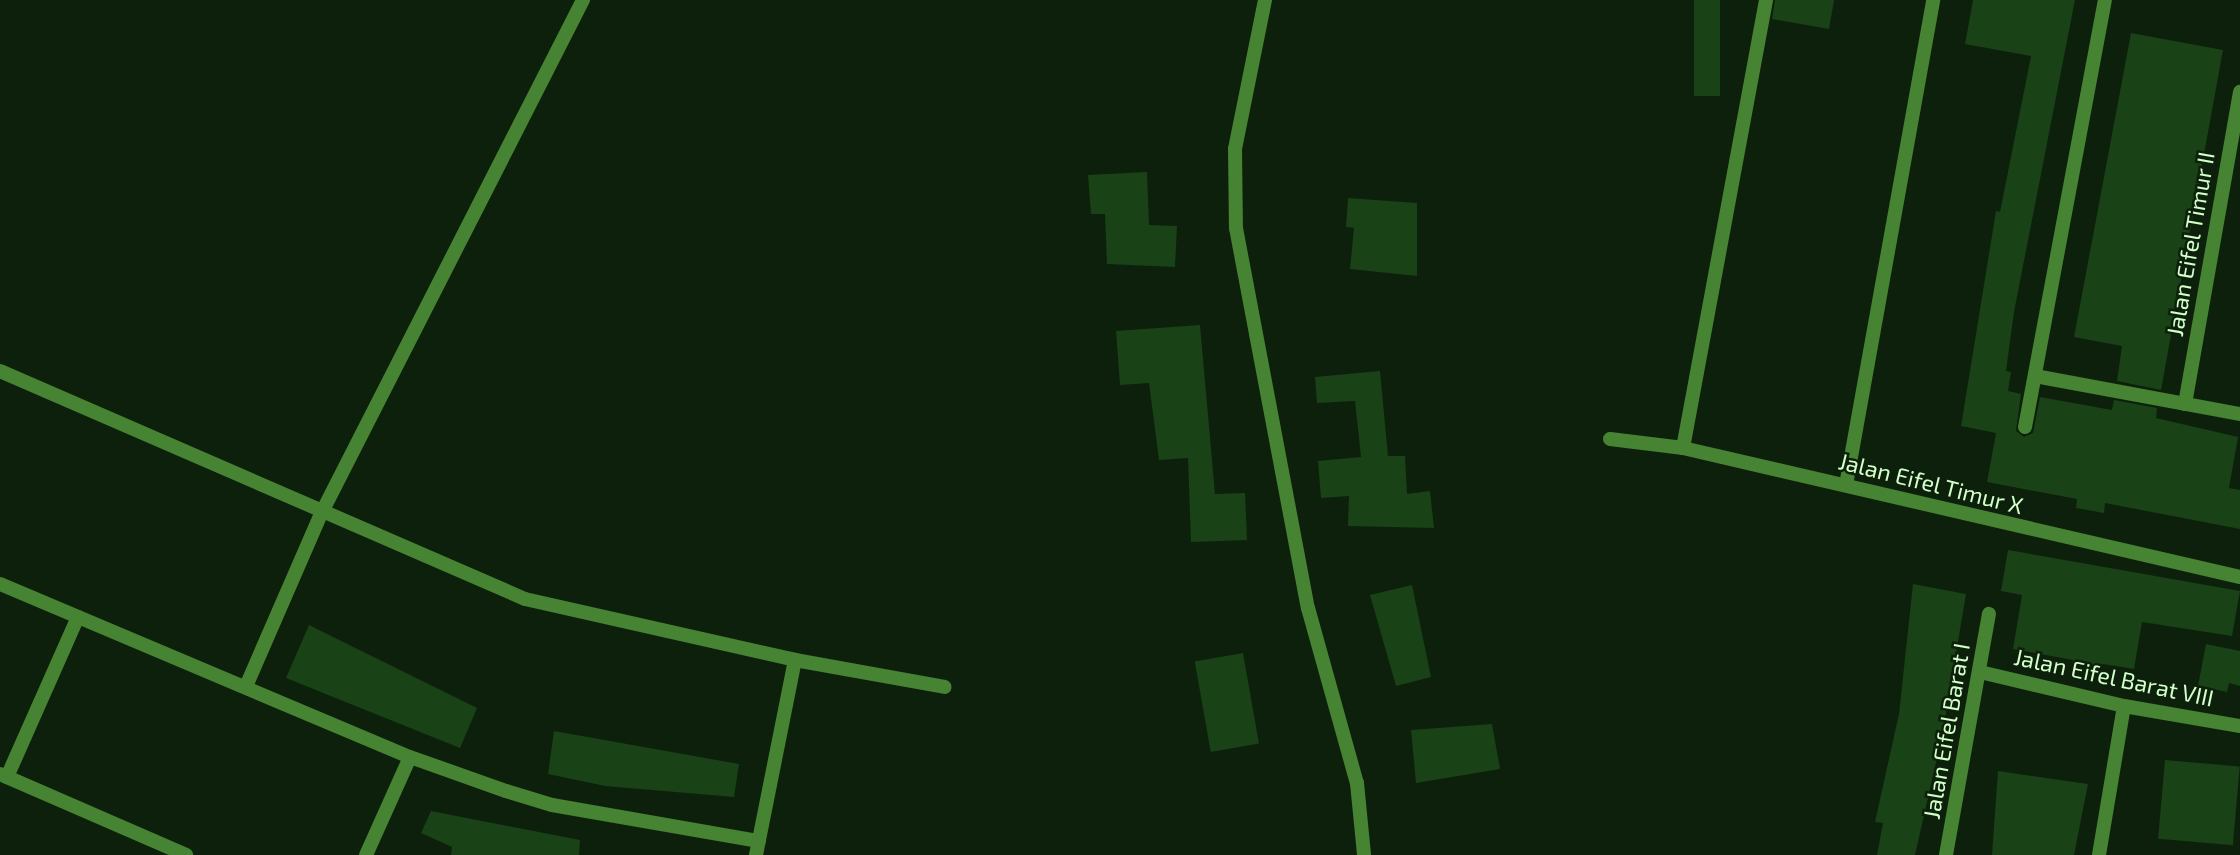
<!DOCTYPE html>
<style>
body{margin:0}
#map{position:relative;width:2240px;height:855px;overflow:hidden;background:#0d200b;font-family:"Exo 2",sans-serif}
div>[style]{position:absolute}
.building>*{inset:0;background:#194216;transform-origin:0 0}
.minor>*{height:14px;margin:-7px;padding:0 7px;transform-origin:7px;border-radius:7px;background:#468332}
span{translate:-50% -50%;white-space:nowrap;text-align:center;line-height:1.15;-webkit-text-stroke:5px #0d200b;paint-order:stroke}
.street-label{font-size:23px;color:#d3ffca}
</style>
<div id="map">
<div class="building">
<i style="left:1694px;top:0;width:26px;height:96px"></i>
<i style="clip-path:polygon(1775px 0,1834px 0,1829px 29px,1772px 19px)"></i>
<i style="clip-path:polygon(1973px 0,2075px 0,2014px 312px,2006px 371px,2011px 372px,2008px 391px,2021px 394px,2016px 431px,2024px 437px,2033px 433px,2040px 397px,2112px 410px,2114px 400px,2157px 408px,2156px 418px,2238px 437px,2229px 488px,2240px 490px,2240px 529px,2105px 503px,2104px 513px,2076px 508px,2077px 499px,1987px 482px,1996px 433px,1961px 426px,1996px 211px,2000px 212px,2031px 56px,1965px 44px)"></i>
<i style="clip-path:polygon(2131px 33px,2223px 50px,2161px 390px,2117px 381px,2122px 346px,2074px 337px)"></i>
<i style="clip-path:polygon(1147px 172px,1149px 225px,1177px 226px,1175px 267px,1107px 264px,1105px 214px,1091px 214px,1088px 175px)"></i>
<i style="clip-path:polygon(1348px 198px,1417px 203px,1417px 276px,1350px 269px,1354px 228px,1346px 227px)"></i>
<i style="clip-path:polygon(1200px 325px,1215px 494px,1245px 493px,1247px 540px,1191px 542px,1188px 458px,1159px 460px,1149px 383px,1120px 385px,1116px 331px)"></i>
<i style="clip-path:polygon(1380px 371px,1388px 456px,1405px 456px,1407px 494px,1430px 491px,1434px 528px,1348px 526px,1349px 496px,1321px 498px,1318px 461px,1361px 457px,1355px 401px,1317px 403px,1315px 377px)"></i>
<i style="clip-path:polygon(2008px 550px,2240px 591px,2232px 636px,2142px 622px,2134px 669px,2103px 664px,2101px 673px,2072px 668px,2073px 660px,2013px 649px,2022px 595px,2001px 591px)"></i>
<i style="clip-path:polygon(1913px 584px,1966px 594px,1943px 731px,1915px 855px,1877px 855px,1883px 823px,1875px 822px,1899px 714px)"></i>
<i style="clip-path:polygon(1412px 585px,1431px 677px,1396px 686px,1370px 595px)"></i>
<i style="clip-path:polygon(309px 625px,477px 708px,460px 748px,286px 678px)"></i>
<i style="clip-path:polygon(2206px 644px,2240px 651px,2240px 686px,2229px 683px,2227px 692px,2198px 686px)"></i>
<i style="left:1243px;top:653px;width:92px;height:49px;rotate:80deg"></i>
<i style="clip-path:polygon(1492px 724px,1500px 769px,1416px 783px,1411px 730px)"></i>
<i style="clip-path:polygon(554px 731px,739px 764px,734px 797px,605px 786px,548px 774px)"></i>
<i style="left:2165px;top:760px;width:75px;height:79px;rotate:5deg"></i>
<i style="clip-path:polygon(1998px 771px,2088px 784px,2074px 855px,1992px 855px)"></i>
<i style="clip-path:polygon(431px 811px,580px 840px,579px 855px,451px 855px,452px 847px,421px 833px)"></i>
</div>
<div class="minor">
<i style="left:1265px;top:0;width:152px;rotate:101.4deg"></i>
<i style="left:1235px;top:149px;width:79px;rotate:89.3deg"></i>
<i style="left:1236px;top:228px;width:387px;rotate:79.3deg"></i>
<i style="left:1308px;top:608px;width:182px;rotate:74.4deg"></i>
<i style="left:1357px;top:783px;width:72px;rotate:84.4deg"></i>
<i style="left:0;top:371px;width:572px;rotate:23.47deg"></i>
<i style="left:525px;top:599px;width:277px;rotate:12.7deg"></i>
<i style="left:795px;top:660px;width:152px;rotate:10.2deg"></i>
<i style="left:2035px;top:376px;width:208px;rotate:10.5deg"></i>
<i style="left:2185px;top:404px;width:317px;rotate:-80deg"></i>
<i style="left:2025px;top:427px;width:434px;rotate:-79.4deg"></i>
<i style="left:1610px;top:439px;width:74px;rotate:7deg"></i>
<i style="left:1683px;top:448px;width:572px;rotate:13.04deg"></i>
<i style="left:1683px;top:448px;width:456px;rotate:-79.5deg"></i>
<i style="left:1846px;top:485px;width:493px;rotate:-79.8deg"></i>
<i style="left:0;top:584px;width:445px;rotate:22.9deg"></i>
<i style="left:410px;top:757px;width:102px;rotate:19.5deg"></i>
<i style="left:506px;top:791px;width:48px;rotate:16.9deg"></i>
<i style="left:552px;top:805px;width:210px;rotate:9.9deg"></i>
<i style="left:1980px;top:672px;width:148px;rotate:13.3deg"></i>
<i style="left:2124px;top:706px;width:118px;rotate:9.8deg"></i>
<i style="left:247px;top:684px;width:185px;rotate:-66.5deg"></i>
<i style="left:321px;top:514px;width:577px;rotate:-62.99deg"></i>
<i style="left:0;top:774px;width:203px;rotate:23.5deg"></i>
<i style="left:7px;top:777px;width:175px;rotate:-66.1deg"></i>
<i style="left:366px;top:855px;width:107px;rotate:-65.8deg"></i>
<i style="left:756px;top:855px;width:199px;rotate:-78.7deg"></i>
<i style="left:1946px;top:855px;width:245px;rotate:-79.9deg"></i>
<i style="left:2099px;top:855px;width:151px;rotate:-80.5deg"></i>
</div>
<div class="street-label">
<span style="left:2190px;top:244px;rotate:-80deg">Jalan Eifel Timur II</span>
<span style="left:1931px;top:483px;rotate:14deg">Jalan Eifel Timur X</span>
<span style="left:2114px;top:677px;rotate:12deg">Jalan Eifel Barat VIII</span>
<span style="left:1946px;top:731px;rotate:-80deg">Jalan Eifel Barat I</span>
</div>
</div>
